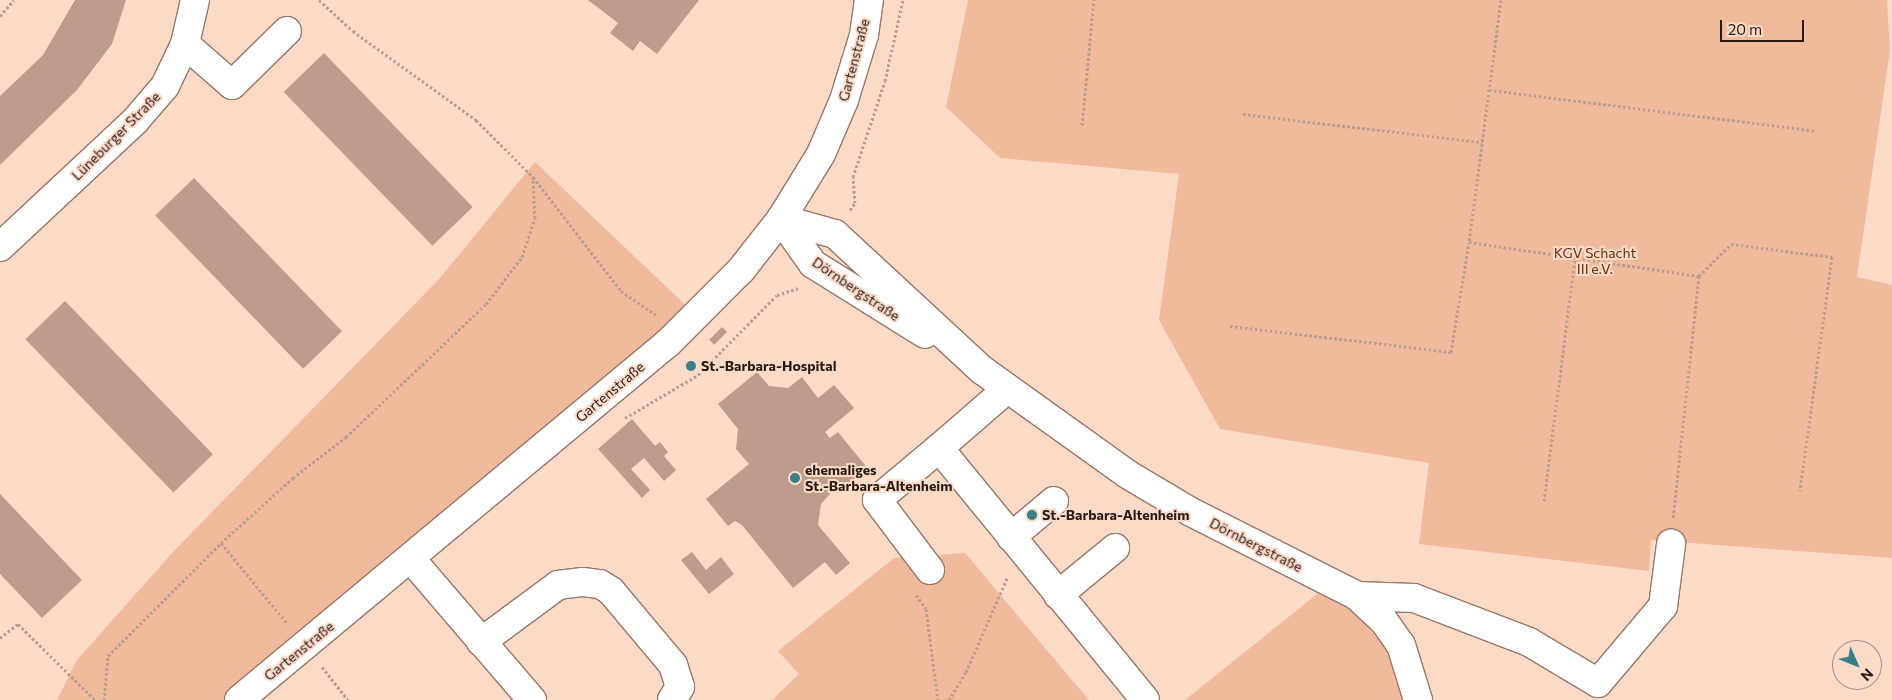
<!DOCTYPE html>
<meta charset="utf-8">
<style>
body{margin:0}
#map{position:relative;width:1892px;height:700px;overflow:hidden;background:#fcdac8;font-family:Commissioner,sans-serif}
div>[style]{position:absolute}
.green>*{inset:0;background:#f1ba9d}
.building>*{inset:0;background:#bc9c8b;transform-origin:0 0}
.path>*{height:3px;margin-top:-1.5px;transform-origin:0;background:repeating-linear-gradient(90deg,#b99e8f 0 2.5px,transparent 0 5px)}
.roads{filter:drop-shadow(1px 0 #977868) drop-shadow(-1px 0 #977868) drop-shadow(0 1px #977868) drop-shadow(0 -1px #977868)}
.minor>*{height:28px;margin:-14px;padding:0 14px;transform-origin:14px;border-radius:14px;background:#fff}
.dots>*{width:14px;height:14px;translate:-50% -50%;box-sizing:border-box;border:2px solid #fcdac8;border-radius:50%}
span{translate:-50% -50%;white-space:nowrap;text-align:center;line-height:1.15;-webkit-text-stroke:4px #fcdac8;paint-order:stroke}
.street-label{font-size:14px;color:#271b15}
.park-label{font-size:14px;color:#662e07}
.poi-label{font-size:14px;color:#271b15;font-weight:700}
.left{translate:0 -50%;text-align:left}
.north{position:absolute;left:1832px;top:640px;width:50px;height:50px;box-sizing:border-box;background:#fcdac8;border:1px solid #a78e80;border-radius:50%;rotate:134deg;font-size:14px;font-weight:700;line-height:20px;text-align:center;color:#271b15}
.north::after{content:'';display:block;margin:auto;width:18px;height:22px;background:#387f88;clip-path:polygon(50% 0,100% 100%,50% 72%,0 100%)}
.scale{position:absolute;left:1720px;top:20px;width:84px;height:22px;box-sizing:border-box;border:2px solid #271b15;border-top:0;padding-left:6px;font-size:15px;line-height:18px;white-space:nowrap;color:#271b15;-webkit-text-stroke:4px #fcdac8;paint-order:stroke}
</style>
<div id="map">
<div class="green">
<i style="clip-path:polygon(968px 0,1887px 0,1890px 50px,1857px 277px,1892px 285px,1892px 558px,1651px 540px,1649px 571px,1419px 544px,1429px 463px,1220px 429px,1159px 320px,1179px 174px,1000px 158px,946px 107px)"></i>
<i style="clip-path:polygon(535px 162px,694px 313px,232px 700px,57px 700px,77px 660px,173px 552px,440px 278px)"></i>
<i style="clip-path:polygon(965px 553px,1089px 700px,772px 700px,799px 674px,778px 651px,894px 558px)"></i>
<i style="clip-path:polygon(1322px 590px,1348px 603px,1390px 653px,1403px 700px,1185px 700px)"></i>
</div>
<div class="building">
<i style="clip-path:polygon(75px 0,126px 0,112px 44px,77px 90px,0 165px,0 96px,43px 55px)"></i>
<i style="clip-path:polygon(588px 0,699px 0,657px 54px,640px 41px,633px 51px,610px 33px,618px 23px)"></i>
<i style="left:324px;top:53px;width:214px;height:56px;rotate:46deg"></i>
<i style="left:194px;top:178px;width:213px;height:54px;rotate:46deg"></i>
<i style="left:65px;top:301px;width:213px;height:55px;rotate:46deg"></i>
<i style="left:722px;top:327px;width:7px;height:18px;rotate:45deg"></i>
<i style="clip-path:polygon(757px 372px,769px 386px,788px 388px,802px 377px,818px 398px,834px 385px,854px 408px,825px 432px,830px 438px,838px 432px,869px 470px,842px 492px,837px 486px,821px 504px,818px 525px,850px 563px,836px 575px,825px 562px,793px 588px,742px 525px,735px 521px,728px 526px,706px 499px,749px 464px,736px 449px,738px 429px,718px 404px)"></i>
<i style="clip-path:polygon(632px 419px,655px 446px,660px 442px,668px 452px,664px 456px,676px 470px,664px 481px,644px 458px,631px 469px,650px 490px,642px 498px,598px 449px)"></i>
<i style="clip-path:polygon(0 494px,82px 580px,42px 618px,0 574px)"></i>
<i style="clip-path:polygon(692px 552px,706px 570px,721px 557px,734px 574px,709px 594px,681px 560px)"></i>
</div>
<div class="path">
<i style="left:319px;top:0;width:46px;rotate:42.4deg"></i>
<i style="left:353px;top:31px;width:152px;rotate:35.9deg"></i>
<i style="left:476px;top:120px;width:81px;rotate:45deg"></i>
<i style="left:533px;top:177px;width:144px;rotate:52.3deg"></i>
<i style="left:621px;top:291px;width:42px;rotate:34.4deg"></i>
<i style="left:1501px;top:0;width:244px;rotate:97.5deg"></i>
<i style="left:1469px;top:242px;width:232px;rotate:8.4deg"></i>
<i style="left:1699px;top:276px;width:243px;rotate:96.1deg"></i>
<i style="left:0;top:16px;width:21px;rotate:-49deg"></i>
<i style="left:1489px;top:90px;width:330px;rotate:7.1deg"></i>
<i style="left:1243px;top:114px;width:241px;rotate:6.7deg"></i>
<i style="left:1082px;top:125px;width:126px;rotate:-84.5deg"></i>
<i style="left:850px;top:210px;width:9px;rotate:-54deg"></i>
<i style="left:855px;top:203px;width:26px;rotate:-94deg"></i>
<i style="left:853px;top:177px;width:101px;rotate:-71.6deg"></i>
<i style="left:885px;top:81px;width:83px;rotate:-77.5deg"></i>
<i style="left:1699px;top:276px;width:45px;rotate:-45deg"></i>
<i style="left:1731px;top:244px;width:102px;rotate:7.3deg"></i>
<i style="left:1832px;top:257px;width:236px;rotate:97.8deg"></i>
<i style="left:1230px;top:326px;width:223px;rotate:6.7deg"></i>
<i style="left:1451px;top:352px;width:111px;rotate:-80.7deg"></i>
<i style="left:625px;top:418px;width:85px;rotate:-30.5deg"></i>
<i style="left:698px;top:375px;width:112px;rotate:-45.4deg"></i>
<i style="left:777px;top:295px;width:22px;rotate:-18deg"></i>
<i style="left:1544px;top:501px;width:245px;rotate:-82.7deg"></i>
<i style="left:221px;top:543px;width:104px;rotate:50.5deg"></i>
<i style="left:916px;top:595px;width:17px;rotate:54deg"></i>
<i style="left:926px;top:609px;width:92px;rotate:82.5deg"></i>
<i style="left:0;top:638px;width:23px;rotate:-38deg"></i>
<i style="left:18px;top:624px;width:108px;rotate:44.6deg"></i>
<i style="left:322px;top:667px;width:42px;rotate:51.8deg"></i>
<i style="left:104px;top:700px;width:44px;rotate:-84.8deg"></i>
<i style="left:108px;top:656px;width:160px;rotate:-45deg"></i>
<i style="left:221px;top:543px;width:97px;rotate:-42.1deg"></i>
<i style="left:293px;top:478px;width:67px;rotate:-37.7deg"></i>
<i style="left:346px;top:437px;width:193px;rotate:-43.5deg"></i>
<i style="left:486px;top:304px;width:59px;rotate:-52.5deg"></i>
<i style="left:522px;top:257px;width:41px;rotate:-71.6deg"></i>
<i style="left:535px;top:218px;width:41px;rotate:-92.8deg"></i>
<i style="left:949px;top:700px;width:33px;rotate:-59deg"></i>
<i style="left:966px;top:672px;width:105px;rotate:-66.4deg"></i>
</div>
<div class="roads">
<div class="minor">
<i style="left:185px;top:44px;width:62px;rotate:41.1deg"></i>
<i style="left:232px;top:85px;width:77px;rotate:-44.5deg"></i>
<i style="left:781px;top:219px;width:56px;rotate:15.5deg"></i>
<i style="left:835px;top:234px;width:200px;rotate:42.8deg"></i>
<i style="left:982px;top:370px;width:178px;rotate:35.6deg"></i>
<i style="left:1127px;top:474px;width:74px;rotate:30.7deg"></i>
<i style="left:1191px;top:512px;width:186px;rotate:26.8deg"></i>
<i style="left:1357px;top:596px;width:37px;rotate:43deg"></i>
<i style="left:1384px;top:621px;width:29px;rotate:55deg"></i>
<i style="left:1401px;top:645px;width:58px;rotate:72.8deg"></i>
<i style="left:781px;top:219px;width:55px;rotate:54.6deg"></i>
<i style="left:813px;top:264px;width:132px;rotate:32deg"></i>
<i style="left:0;top:247px;width:185px;rotate:-43deg"></i>
<i style="left:135px;top:121px;width:46px;rotate:-49.4deg"></i>
<i style="left:165px;top:86px;width:47px;rotate:-64.5deg"></i>
<i style="left:185px;top:44px;width:45px;rotate:-77.2deg"></i>
<i style="left:1006px;top:390px;width:89px;rotate:139.1deg"></i>
<i style="left:939px;top:448px;width:325px;rotate:50.7deg"></i>
<i style="left:1011px;top:537px;width:56px;rotate:-39.9deg"></i>
<i style="left:411px;top:559px;width:186px;rotate:49.4deg"></i>
<i style="left:930px;top:570px;width:88px;rotate:-127.1deg"></i>
<i style="left:877px;top:500px;width:81px;rotate:-40deg"></i>
<i style="left:1058px;top:595px;width:74px;rotate:-39.5deg"></i>
<i style="left:1357px;top:596px;width:57px;rotate:2deg"></i>
<i style="left:1414px;top:598px;width:123px;rotate:20.9deg"></i>
<i style="left:1529px;top:642px;width:80px;rotate:30.7deg"></i>
<i style="left:1598px;top:683px;width:101px;rotate:-49.8deg"></i>
<i style="left:1663px;top:606px;width:63px;rotate:-82.6deg"></i>
<i style="left:481px;top:642px;width:96px;rotate:-36.5deg"></i>
<i style="left:558px;top:585px;width:25px;rotate:-7deg"></i>
<i style="left:583px;top:582px;width:17px;rotate:7deg"></i>
<i style="left:600px;top:584px;width:13px;rotate:32deg"></i>
<i style="left:611px;top:591px;width:97px;rotate:50deg"></i>
<i style="left:673px;top:665px;width:23px;rotate:72deg"></i>
<i style="left:680px;top:687px;width:15px;rotate:122deg"></i>
<i style="left:239px;top:700px;width:558px;rotate:-39.77deg"></i>
<i style="left:668px;top:343px;width:103px;rotate:-45deg"></i>
<i style="left:741px;top:270px;width:65px;rotate:-51.9deg"></i>
<i style="left:781px;top:219px;width:76px;rotate:-58.4deg"></i>
<i style="left:821px;top:154px;width:59px;rotate:-66.9deg"></i>
<i style="left:844px;top:100px;width:68px;rotate:-72.9deg"></i>
<i style="left:864px;top:35px;width:35px;rotate:-82deg"></i>
</div>
</div>
<div class="dots">
<i style="left:691px;top:366px;background:#387f88"></i>
<i style="left:795px;top:478px;background:#387f88"></i>
<i style="left:1032px;top:515px;background:#387f88"></i>
</div>
<div class="street-label">
<span style="left:854px;top:60px;rotate:-75deg">Gartenstraße</span>
<span style="left:116px;top:136px;rotate:-45deg">Lüneburger Straße</span>
<span style="left:856px;top:289px;rotate:34deg">Dörnbergstraße</span>
<span style="left:610px;top:392px;rotate:-40deg">Gartenstraße</span>
<span style="left:1256px;top:545px;rotate:27deg">Dörnbergstraße</span>
<span style="left:299px;top:651px;rotate:-39deg">Gartenstraße</span>
</div>
<div class="park-label">
<span style="left:1595px;top:261px">KGV Schacht<br>III e.V.</span>
</div>
<div class="poi-label">
<span class="left" style="left:701px;top:366px">St.-Barbara-Hospital</span>
<span class="left" style="left:805px;top:478px">ehemaliges<br>St.-Barbara-Altenheim</span>
<span class="left" style="left:1042px;top:515px">St.-Barbara-Altenheim</span>
</div>
<div class="north">N</div>
<div class="scale">20 m</div>
</div>
